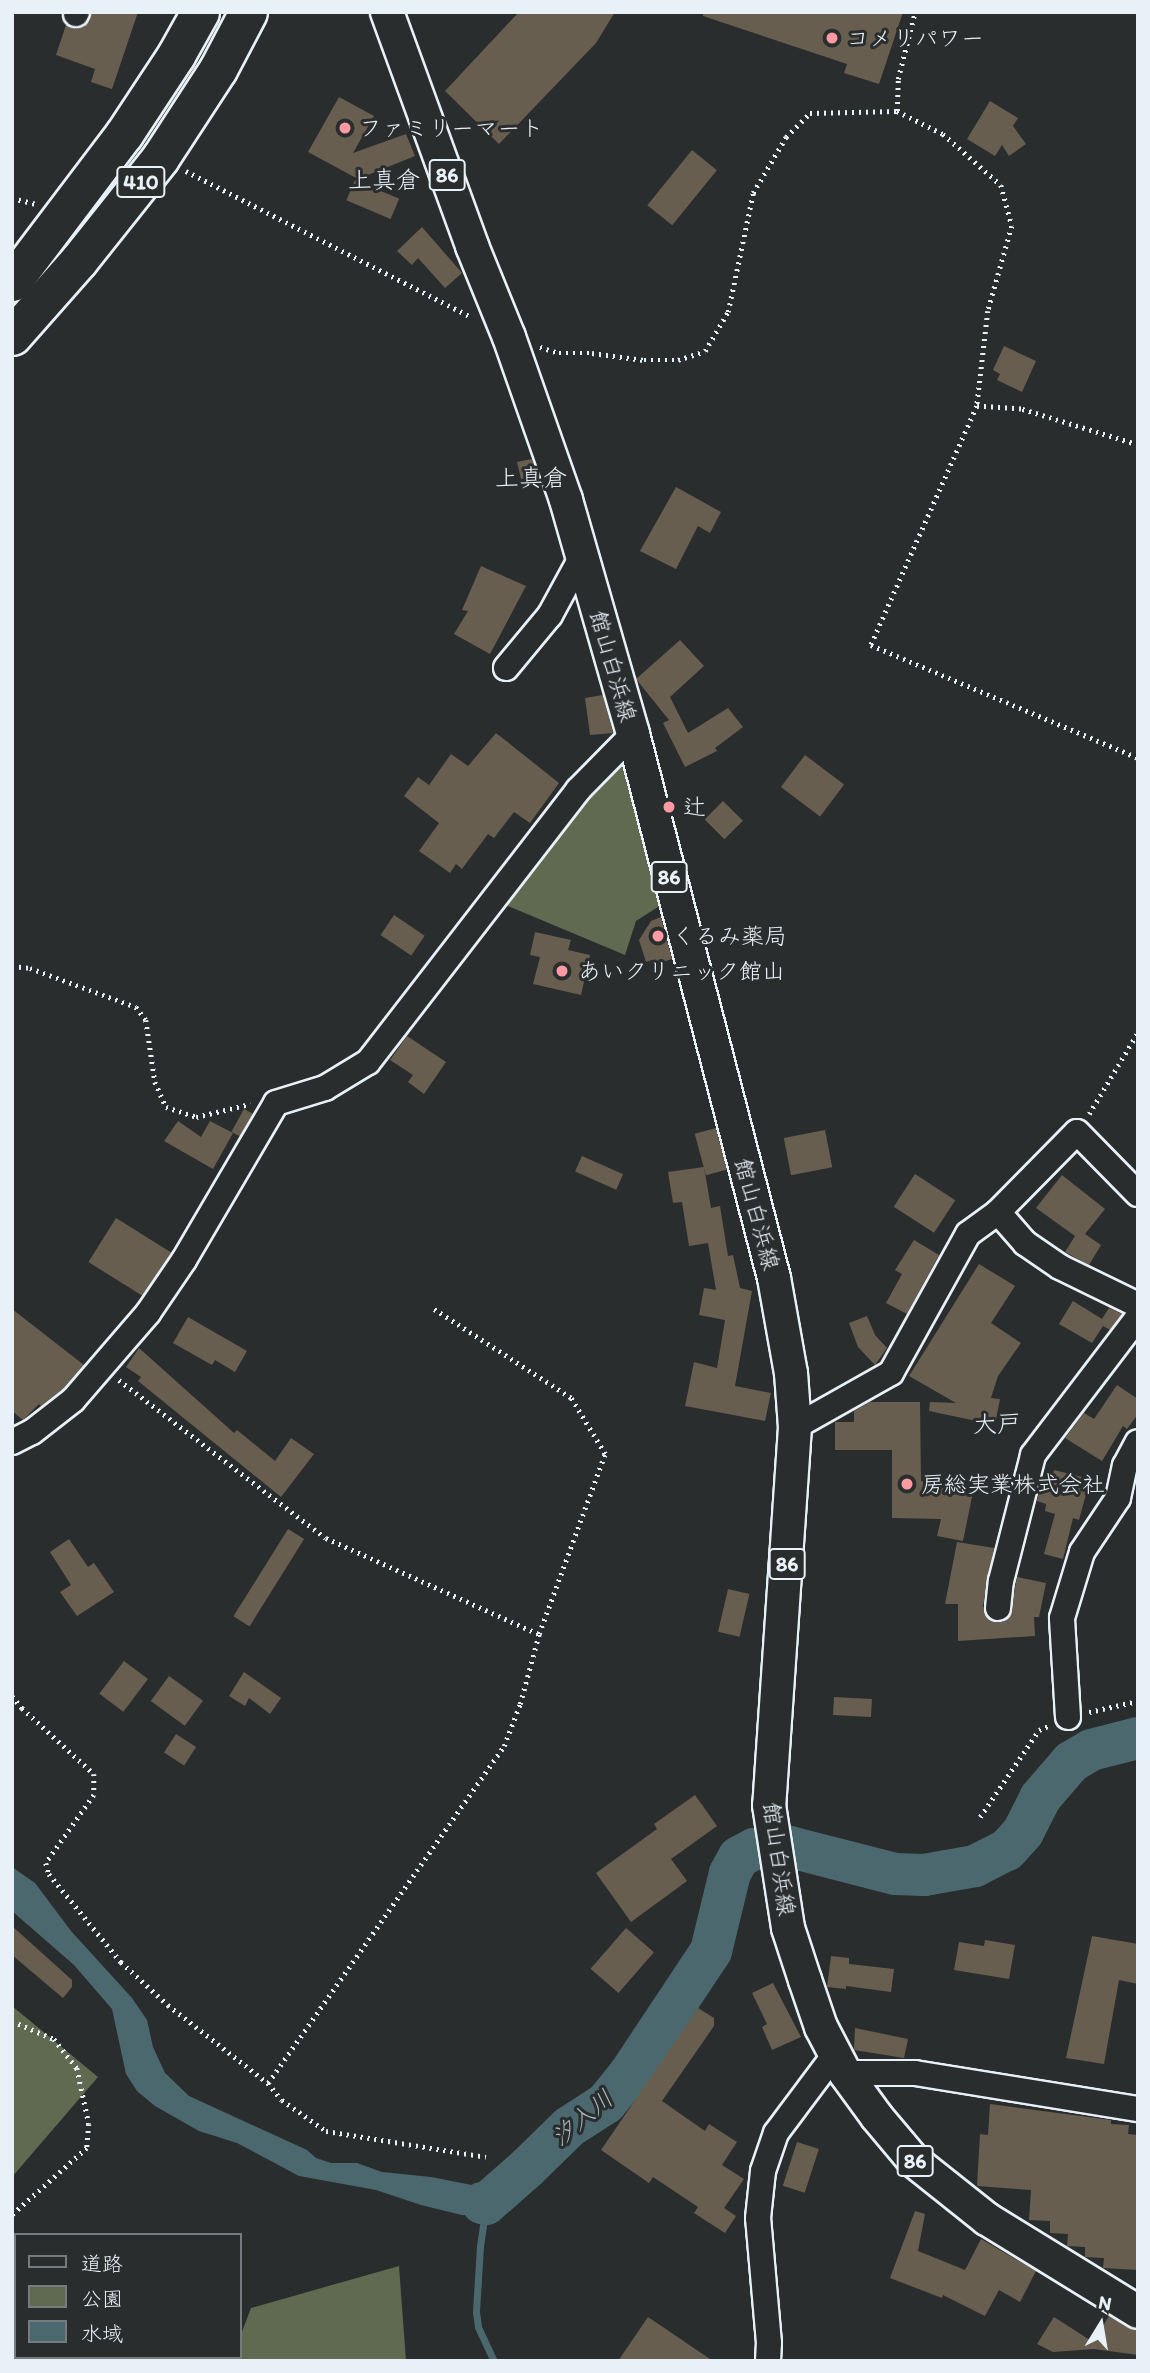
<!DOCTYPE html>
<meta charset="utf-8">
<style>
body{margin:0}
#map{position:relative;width:1150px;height:2373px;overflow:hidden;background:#2a2d2e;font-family:Itim,"Klee One",sans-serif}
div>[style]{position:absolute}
.green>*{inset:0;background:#5f6a51}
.water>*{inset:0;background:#4c686f}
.stream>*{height:7px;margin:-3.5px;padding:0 3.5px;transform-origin:3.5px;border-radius:3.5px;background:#4c686f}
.river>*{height:42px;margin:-21px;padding:0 21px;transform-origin:21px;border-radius:21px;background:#4c686f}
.building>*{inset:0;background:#675e4f;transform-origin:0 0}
.path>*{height:4.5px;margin-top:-2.25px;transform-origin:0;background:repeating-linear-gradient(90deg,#e8f1f8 0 2px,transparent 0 7px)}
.roads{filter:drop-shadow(2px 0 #e8f1f8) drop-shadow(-2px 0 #e8f1f8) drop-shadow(0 2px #e8f1f8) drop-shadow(0 -2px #e8f1f8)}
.minor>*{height:24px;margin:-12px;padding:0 12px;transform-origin:12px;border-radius:12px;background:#2a2d2e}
.major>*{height:32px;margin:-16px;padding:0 16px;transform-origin:16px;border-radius:16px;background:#2a2d2e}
.highway>*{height:37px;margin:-18.5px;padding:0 18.5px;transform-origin:18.5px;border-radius:18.5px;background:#2a2d2e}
.dots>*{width:19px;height:19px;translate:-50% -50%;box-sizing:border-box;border:4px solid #2a2d2e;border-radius:50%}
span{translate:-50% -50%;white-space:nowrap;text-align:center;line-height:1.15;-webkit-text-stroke:6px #2a2d2e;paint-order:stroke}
.shield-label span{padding:2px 5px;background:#2a2d2e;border:2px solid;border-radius:5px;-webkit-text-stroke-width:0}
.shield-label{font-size:21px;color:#e8f1f8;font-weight:700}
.poi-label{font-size:23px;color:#e8f1f8}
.left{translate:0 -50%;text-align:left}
.street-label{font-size:23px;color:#e8f1f8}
.neighbourhood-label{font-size:24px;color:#e8f1f8}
.water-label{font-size:24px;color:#aabac1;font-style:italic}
.frame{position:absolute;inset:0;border:14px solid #e8f1f8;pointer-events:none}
.legend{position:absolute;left:14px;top:2233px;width:228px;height:126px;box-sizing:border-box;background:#2a2d2e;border:2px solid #767b7f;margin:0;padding:9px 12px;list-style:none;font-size:21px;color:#e8f1f8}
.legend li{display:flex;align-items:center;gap:14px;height:35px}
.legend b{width:35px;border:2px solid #767b7f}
.north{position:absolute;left:1066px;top:2289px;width:70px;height:70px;-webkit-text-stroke:5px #2a2d2e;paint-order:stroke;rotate:11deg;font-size:19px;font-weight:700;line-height:28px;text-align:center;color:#e8f1f8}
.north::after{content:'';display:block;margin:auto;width:24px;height:32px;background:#e8f1f8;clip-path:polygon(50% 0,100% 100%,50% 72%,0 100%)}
</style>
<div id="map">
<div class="green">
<i style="clip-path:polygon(624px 759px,661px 905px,636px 921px,625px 955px,503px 904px,541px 852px)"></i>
<i style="clip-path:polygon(12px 2006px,98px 2077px,12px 2177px)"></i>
<i style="clip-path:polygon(399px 2266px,406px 2361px,231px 2361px,232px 2357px,240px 2357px,240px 2337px,251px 2308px)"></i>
</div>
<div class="water">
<i style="clip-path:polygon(12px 1867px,35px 1883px,71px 1931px,132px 1998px,147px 2020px,153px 2047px,165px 2073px,189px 2096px,307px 2150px,316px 2158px,331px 2163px,357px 2163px,382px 2172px,431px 2177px,482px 2187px,527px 2168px,515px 2187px,502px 2195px,490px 2210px,477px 2216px,462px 2215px,421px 2205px,376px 2190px,299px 2176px,237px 2143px,199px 2131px,155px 2106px,137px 2091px,126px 2074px,112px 2009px,74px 1965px,12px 1911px)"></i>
</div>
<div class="stream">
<i style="left:486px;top:2205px;width:41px;rotate:98.3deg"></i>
<i style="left:480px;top:2246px;width:66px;rotate:93.5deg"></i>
<i style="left:476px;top:2312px;width:15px;rotate:82deg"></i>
<i style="left:478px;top:2327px;width:38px;rotate:65deg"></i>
</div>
<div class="river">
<i style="left:482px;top:2203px;width:4px;rotate:14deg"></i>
<i style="left:486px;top:2204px;width:55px;rotate:-41.3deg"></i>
<i style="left:527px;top:2168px;width:59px;rotate:-44.3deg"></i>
<i style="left:569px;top:2127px;width:44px;rotate:-33deg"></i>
<i style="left:606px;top:2103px;width:35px;rotate:-51deg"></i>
<i style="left:628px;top:2076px;width:150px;rotate:-56.4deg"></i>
<i style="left:711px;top:1951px;width:80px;rotate:-76.3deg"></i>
<i style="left:730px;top:1873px;width:18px;rotate:-61deg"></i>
<i style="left:739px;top:1857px;width:17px;rotate:-28deg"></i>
<i style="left:754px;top:1849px;width:36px;rotate:-3deg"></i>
<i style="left:790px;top:1847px;width:108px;rotate:14.4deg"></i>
<i style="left:895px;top:1874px;width:29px;rotate:2deg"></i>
<i style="left:924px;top:1875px;width:52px;rotate:-10deg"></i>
<i style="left:975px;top:1866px;width:36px;rotate:-27deg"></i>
<i style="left:1007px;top:1850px;width:24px;rotate:-48deg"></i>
<i style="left:1023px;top:1832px;width:38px;rotate:-63deg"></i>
<i style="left:1040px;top:1798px;width:48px;rotate:-49.3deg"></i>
<i style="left:1071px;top:1762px;width:23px;rotate:-31deg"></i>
<i style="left:1091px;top:1750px;width:49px;rotate:-14.3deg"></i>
</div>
<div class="building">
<i style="clip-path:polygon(92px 12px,138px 12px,112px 89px,91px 82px,95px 69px,56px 55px,66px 25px,76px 29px,84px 27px)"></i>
<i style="clip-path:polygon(519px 12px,615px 12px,596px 43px,499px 144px,445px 91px)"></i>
<i style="clip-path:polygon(703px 12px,903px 12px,879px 84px,844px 73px,847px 64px,703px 16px)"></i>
<i style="clip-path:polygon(339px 97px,374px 116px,353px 153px,406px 134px,415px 156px,358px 179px,308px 152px)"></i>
<i style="clip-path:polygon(990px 101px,1018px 118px,1013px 126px,1026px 144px,1009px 156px,1002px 145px,995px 156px,967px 139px)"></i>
<i style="left:692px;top:150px;width:32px;height:71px;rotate:39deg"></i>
<i style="left:355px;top:180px;width:48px;height:22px;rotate:23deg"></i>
<i style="clip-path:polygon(422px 227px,462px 273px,445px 288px,418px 258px,412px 265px,397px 251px)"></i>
<i style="clip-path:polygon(1004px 346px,1036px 361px,1022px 392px,997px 380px,1000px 374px,993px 370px)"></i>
<i style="clip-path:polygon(532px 459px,538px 475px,521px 479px,517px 462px)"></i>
<i style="clip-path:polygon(676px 487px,721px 512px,710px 533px,698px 526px,676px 569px,640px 551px)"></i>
<i style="clip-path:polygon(481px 566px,526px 586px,490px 654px,454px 634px,468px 611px,462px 610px)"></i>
<i style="clip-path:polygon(680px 640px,704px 666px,670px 697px,688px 733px,728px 708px,743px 727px,715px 748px,717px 751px,685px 767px,663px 723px,669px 720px,636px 679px)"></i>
<i style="clip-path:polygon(603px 695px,613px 733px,590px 735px,585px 698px)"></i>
<i style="clip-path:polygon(496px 733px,559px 783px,530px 823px,514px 812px,494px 838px,488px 834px,462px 869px,456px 864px,450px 873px,419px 851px,439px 823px,404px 796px,418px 777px,429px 785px,451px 754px,468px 766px)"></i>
<i style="left:805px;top:755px;width:49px;height:40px;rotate:37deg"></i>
<i style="left:723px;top:801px;width:28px;height:26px;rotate:45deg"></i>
<i style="left:394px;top:915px;width:37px;height:24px;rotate:34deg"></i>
<i style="clip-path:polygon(661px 917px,672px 959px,653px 965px,652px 960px,646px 962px,639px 940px,651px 921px)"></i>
<i style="clip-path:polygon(535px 932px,571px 940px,568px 950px,590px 955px,581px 995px,533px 984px,540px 957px,530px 955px)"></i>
<i style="clip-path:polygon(407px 1036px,446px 1062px,424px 1094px,408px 1082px,413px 1075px,390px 1060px)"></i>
<i style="left:244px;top:1109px;width:10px;height:26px;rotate:29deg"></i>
<i style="clip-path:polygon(178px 1121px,201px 1137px,210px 1121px,233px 1133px,213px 1169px,164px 1141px)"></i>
<i style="left:716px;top:1128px;width:43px;height:22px;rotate:75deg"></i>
<i style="left:825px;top:1130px;width:38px;height:42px;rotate:79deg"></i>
<i style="left:582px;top:1156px;width:45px;height:17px;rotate:24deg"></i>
<i style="clip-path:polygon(704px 1167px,711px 1208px,720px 1206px,728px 1256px,733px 1255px,740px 1288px,752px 1291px,735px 1386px,771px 1393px,765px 1421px,685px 1406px,694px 1362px,717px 1368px,725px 1320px,699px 1315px,704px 1288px,716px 1290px,708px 1243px,689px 1246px,682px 1202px,673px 1203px,668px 1172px)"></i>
<i style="left:915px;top:1174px;width:48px;height:39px;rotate:33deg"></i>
<i style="clip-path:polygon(1062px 1175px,1105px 1209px,1085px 1234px,1101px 1245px,1089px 1265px,1065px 1252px,1075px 1236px,1036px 1208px)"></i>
<i style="left:116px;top:1218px;width:65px;height:52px;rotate:32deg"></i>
<i style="clip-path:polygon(914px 1240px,939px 1255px,907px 1314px,886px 1303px,902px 1274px,895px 1270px)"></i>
<i style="clip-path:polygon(979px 1264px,1015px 1286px,991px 1323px,1021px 1343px,998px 1376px,991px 1398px,1000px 1399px,996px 1419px,987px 1418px,986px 1423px,929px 1411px,930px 1402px,956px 1403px,909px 1376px)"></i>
<i style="clip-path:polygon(1073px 1301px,1102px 1319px,1109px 1308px,1122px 1314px,1110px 1330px,1103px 1326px,1092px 1343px,1059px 1324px)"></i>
<i style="clip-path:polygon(12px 1309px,84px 1365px,63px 1389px,41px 1406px,39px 1404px,23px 1420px,12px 1411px)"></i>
<i style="clip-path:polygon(867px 1316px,875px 1335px,887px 1348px,875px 1365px,858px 1347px,849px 1323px)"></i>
<i style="clip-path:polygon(188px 1317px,247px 1351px,235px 1372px,215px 1360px,212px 1365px,173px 1343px)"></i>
<i style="clip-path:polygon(139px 1348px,234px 1433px,237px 1430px,275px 1461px,291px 1438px,314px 1454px,281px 1497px,138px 1381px,141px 1377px,126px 1367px)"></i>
<i style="clip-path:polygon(1117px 1385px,1138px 1399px,1138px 1414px,1127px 1429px,1123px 1426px,1102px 1461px,1065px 1438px,1084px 1413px,1094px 1419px)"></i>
<i style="clip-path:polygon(870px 1402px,920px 1402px,921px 1481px,973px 1492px,963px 1541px,937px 1536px,941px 1519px,892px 1518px,892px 1450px,835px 1450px,835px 1422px,854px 1422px,854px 1411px)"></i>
<i style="clip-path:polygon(1054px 1470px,1090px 1479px,1079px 1520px,1073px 1518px,1063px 1559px,1044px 1554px,1055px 1514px,1045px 1511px,1046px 1504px,1037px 1501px,1042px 1479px,1051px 1482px)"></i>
<i style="left:288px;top:1529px;width:19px;height:103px;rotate:32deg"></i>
<i style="clip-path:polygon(69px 1539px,88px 1567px,94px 1563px,114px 1592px,77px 1616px,60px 1592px,71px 1585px,50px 1552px)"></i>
<i style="clip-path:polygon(957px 1542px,994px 1548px,983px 1606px,990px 1620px,1003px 1622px,1010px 1616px,1017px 1577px,1046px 1583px,1039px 1617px,1034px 1617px,1035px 1636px,958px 1641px,958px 1604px,945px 1604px)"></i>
<i style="left:728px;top:1589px;width:22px;height:44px;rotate:13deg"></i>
<i style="left:124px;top:1661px;width:30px;height:41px;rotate:37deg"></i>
<i style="clip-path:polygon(244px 1672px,281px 1698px,270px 1714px,249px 1698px,245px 1706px,229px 1696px)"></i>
<i style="left:169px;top:1676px;width:42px;height:31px;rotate:36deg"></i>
<i style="left:834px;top:1697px;width:38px;height:18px;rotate:3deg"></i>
<i style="left:176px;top:1734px;width:24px;height:22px;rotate:33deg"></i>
<i style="clip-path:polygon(695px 1795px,717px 1826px,671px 1859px,687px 1881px,631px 1922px,596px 1873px,657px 1829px,654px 1824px)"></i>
<i style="clip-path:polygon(12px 1926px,72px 1980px,72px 1987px,63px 1998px,12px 1955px)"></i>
<i style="left:626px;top:1928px;width:37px;height:54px;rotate:41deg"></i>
<i style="clip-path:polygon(1092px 1936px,1138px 1944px,1138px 1984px,1119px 1980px,1104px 2064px,1066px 2058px)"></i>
<i style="clip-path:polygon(985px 1940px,1015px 1945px,1009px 1979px,954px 1970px,959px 1942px,984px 1946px)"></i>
<i style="clip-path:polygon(831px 1956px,849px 1958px,849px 1964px,894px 1969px,891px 1992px,846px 1986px,846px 1989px,827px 1987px)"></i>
<i style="clip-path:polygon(773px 1983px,801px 2037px,772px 2050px,762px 2027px,767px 2024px,752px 1993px)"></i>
<i style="clip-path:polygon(698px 2008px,714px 2018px,714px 2026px,662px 2101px,705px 2131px,709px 2124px,737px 2142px,722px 2165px,744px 2179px,724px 2208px,736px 2216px,725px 2233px,694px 2213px,698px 2207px,653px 2177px,649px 2183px,601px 2150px)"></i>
<i style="clip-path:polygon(855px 2028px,908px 2039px,904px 2058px,854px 2050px)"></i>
<i style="clip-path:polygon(990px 2104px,1111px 2120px,1111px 2124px,1129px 2125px,1128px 2134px,1138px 2135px,1138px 2270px,1103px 2268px,1104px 2258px,1085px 2257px,1085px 2247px,1067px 2246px,1068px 2234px,1050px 2233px,1050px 2221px,1029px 2220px,1031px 2190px,977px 2186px,980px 2134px,988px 2135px)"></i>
<i style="left:797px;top:2142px;width:23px;height:46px;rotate:18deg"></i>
<i style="clip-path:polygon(915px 2211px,925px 2214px,918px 2251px,965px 2270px,981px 2239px,1036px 2271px,1020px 2302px,999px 2290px,985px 2316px,943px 2295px,942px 2298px,890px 2278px)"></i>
<i style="clip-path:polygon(1109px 2316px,1138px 2330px,1138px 2355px,1094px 2349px,1053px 2352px,1037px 2344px,1054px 2317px,1093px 2342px)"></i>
<i style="clip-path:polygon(648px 2317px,713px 2361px,618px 2361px)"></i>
</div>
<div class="path">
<i style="left:897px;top:111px;width:51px;rotate:26.6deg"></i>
<i style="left:943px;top:134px;width:77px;rotate:41.3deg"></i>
<i style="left:1001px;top:185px;width:42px;rotate:75deg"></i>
<i style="left:1012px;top:226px;width:88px;rotate:105.8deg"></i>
<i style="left:988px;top:311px;width:96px;rotate:96.6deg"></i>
<i style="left:186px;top:171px;width:320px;rotate:27.1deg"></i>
<i style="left:12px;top:198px;width:25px;rotate:14deg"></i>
<i style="left:540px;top:347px;width:20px;rotate:18deg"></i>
<i style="left:559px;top:353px;width:33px"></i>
<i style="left:592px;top:353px;width:52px;rotate:7.7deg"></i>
<i style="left:644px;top:360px;width:34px"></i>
<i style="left:678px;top:360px;width:28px;rotate:-18deg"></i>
<i style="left:705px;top:351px;width:45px;rotate:-59.5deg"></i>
<i style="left:728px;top:312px;width:122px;rotate:-78.1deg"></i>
<i style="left:753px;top:193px;width:65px;rotate:-59.5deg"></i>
<i style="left:786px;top:137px;width:34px;rotate:-45deg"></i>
<i style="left:810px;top:113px;width:87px;rotate:-1.3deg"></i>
<i style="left:897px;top:111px;width:32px;rotate:-88deg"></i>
<i style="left:898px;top:79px;width:69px;rotate:-75.8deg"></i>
<i style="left:1138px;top:445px;width:122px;rotate:-162.9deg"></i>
<i style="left:1021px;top:409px;width:44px;rotate:-176.1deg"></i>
<i style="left:977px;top:406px;width:261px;rotate:113.9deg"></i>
<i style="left:871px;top:645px;width:290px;rotate:22.9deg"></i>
<i style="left:12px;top:966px;width:18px;rotate:6deg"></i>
<i style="left:30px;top:968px;width:113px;rotate:20.2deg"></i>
<i style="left:136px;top:1007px;width:16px;rotate:52deg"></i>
<i style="left:146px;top:1020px;width:63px;rotate:81.7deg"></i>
<i style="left:155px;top:1082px;width:27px;rotate:66deg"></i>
<i style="left:166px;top:1107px;width:32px;rotate:18deg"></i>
<i style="left:196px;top:1117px;width:56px;rotate:-13.5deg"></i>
<i style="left:1089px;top:1114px;width:96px;rotate:-59.1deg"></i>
<i style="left:119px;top:1380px;width:260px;rotate:37.4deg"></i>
<i style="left:326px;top:1538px;width:234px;rotate:24.3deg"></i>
<i style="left:12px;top:1696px;width:16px;rotate:50deg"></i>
<i style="left:22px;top:1708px;width:98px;rotate:42.5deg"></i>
<i style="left:94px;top:1774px;width:21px;rotate:90deg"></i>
<i style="left:94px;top:1795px;width:83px;rotate:125.2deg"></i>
<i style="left:46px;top:1863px;width:11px;rotate:75deg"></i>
<i style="left:49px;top:1874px;width:114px;rotate:50.7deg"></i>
<i style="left:121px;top:1962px;width:64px;rotate:42.5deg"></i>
<i style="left:168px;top:2005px;width:127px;rotate:38deg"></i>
<i style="left:268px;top:2083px;width:22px;rotate:51deg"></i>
<i style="left:282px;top:2100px;width:54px;rotate:35.2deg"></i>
<i style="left:326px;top:2131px;width:162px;rotate:9.2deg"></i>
<i style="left:1089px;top:1712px;width:50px;rotate:-12.7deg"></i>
<i style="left:980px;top:1817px;width:105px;rotate:-55.9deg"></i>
<i style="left:1039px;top:1730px;width:10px;rotate:-24deg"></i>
<i style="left:12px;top:2021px;width:46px;rotate:23.2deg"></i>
<i style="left:54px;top:2039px;width:37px;rotate:52deg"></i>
<i style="left:77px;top:2068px;width:57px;rotate:77.9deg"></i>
<i style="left:89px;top:2124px;width:24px;rotate:95deg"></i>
<i style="left:87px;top:2148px;width:101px;rotate:138.2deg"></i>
<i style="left:268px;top:2083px;width:411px;rotate:-55deg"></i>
<i style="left:504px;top:1746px;width:45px;rotate:-69.1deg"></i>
<i style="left:520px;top:1704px;width:73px;rotate:-74.8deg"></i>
<i style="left:539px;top:1634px;width:192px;rotate:-69.9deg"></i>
<i style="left:605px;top:1454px;width:66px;rotate:-121.3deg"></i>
<i style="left:571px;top:1398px;width:166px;rotate:-147.1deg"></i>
<i style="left:12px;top:2334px;width:7px;rotate:56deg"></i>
<i style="left:28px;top:2357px;width:5px;rotate:53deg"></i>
</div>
<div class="roads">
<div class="minor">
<i style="left:76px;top:14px;width:2px;rotate:-63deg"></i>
<i style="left:506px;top:668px;width:69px;rotate:-50.3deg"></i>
<i style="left:550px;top:615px;width:67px;rotate:-61.5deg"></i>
<i style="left:998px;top:1212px;width:41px;rotate:48.9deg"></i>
<i style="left:1025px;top:1243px;width:42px;rotate:34.4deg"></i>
<i style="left:1060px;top:1267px;width:87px;rotate:26deg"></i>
<i style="left:795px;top:1427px;width:110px;rotate:-29.4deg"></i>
<i style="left:891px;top:1373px;width:159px;rotate:-61deg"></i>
<i style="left:968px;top:1234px;width:37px;rotate:-36deg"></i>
<i style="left:998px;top:1212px;width:112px;rotate:-45.4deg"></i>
<i style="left:1077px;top:1132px;width:87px;rotate:45.5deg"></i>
<i style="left:12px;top:1442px;width:22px;rotate:-27deg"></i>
<i style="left:32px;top:1432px;width:52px;rotate:-38deg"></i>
<i style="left:73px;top:1400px;width:115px;rotate:-49.2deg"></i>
<i style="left:148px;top:1313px;width:64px;rotate:-55.8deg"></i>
<i style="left:184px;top:1260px;width:182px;rotate:-59.6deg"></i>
<i style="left:276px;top:1103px;width:51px;rotate:-17deg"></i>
<i style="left:325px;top:1088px;width:50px;rotate:-31.2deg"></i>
<i style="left:368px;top:1062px;width:344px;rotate:-52.3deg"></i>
<i style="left:578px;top:790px;width:78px;rotate:-45.5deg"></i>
<i style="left:998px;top:1608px;width:27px;rotate:-84deg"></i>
<i style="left:1001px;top:1581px;width:130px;rotate:-75.7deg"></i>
<i style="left:1033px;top:1455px;width:173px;rotate:-52.7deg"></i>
<i style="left:1068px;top:1717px;width:99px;rotate:-93.5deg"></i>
<i style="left:1062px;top:1618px;width:69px;rotate:-73.1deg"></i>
<i style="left:1082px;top:1552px;width:65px;rotate:-56.3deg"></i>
<i style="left:1118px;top:1498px;width:33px;rotate:-78deg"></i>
<i style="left:1125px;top:1466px;width:27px;rotate:-62deg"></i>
<i style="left:845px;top:2073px;width:70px"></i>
<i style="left:915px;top:2073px;width:226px;rotate:9.2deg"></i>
<i style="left:768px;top:2361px;width:18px;rotate:-87deg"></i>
<i style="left:769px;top:2343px;width:125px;rotate:-95deg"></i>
<i style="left:758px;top:2218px;width:47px;rotate:-83.9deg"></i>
<i style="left:763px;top:2171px;width:40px;rotate:-71.1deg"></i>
<i style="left:776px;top:2133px;width:99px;rotate:-53.2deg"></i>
</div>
<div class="major">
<i style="left:387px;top:12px;width:249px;rotate:70deg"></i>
<i style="left:472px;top:246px;width:98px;rotate:67.9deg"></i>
<i style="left:509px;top:337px;width:173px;rotate:70.7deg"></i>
<i style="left:566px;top:500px;width:243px;rotate:74deg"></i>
<i style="left:633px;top:734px;width:562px;rotate:75.47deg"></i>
<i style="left:774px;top:1278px;width:97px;rotate:79.9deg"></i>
<i style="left:791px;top:1373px;width:54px;rotate:85.8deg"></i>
<i style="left:795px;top:1427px;width:379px;rotate:93.9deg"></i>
<i style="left:769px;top:1805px;width:124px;rotate:81.2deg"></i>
<i style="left:788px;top:1928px;width:55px;rotate:71.9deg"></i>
<i style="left:805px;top:1980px;width:50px;rotate:71.2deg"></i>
<i style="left:821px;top:2027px;width:52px;rotate:62.4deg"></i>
<i style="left:845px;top:2073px;width:54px;rotate:54deg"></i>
<i style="left:877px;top:2117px;width:57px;rotate:49.9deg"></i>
<i style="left:914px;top:2161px;width:93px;rotate:38.5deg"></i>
<i style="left:987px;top:2219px;width:177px;rotate:31.6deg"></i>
</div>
<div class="highway">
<i style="left:12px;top:282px;width:186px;rotate:-52.9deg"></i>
<i style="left:124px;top:134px;width:95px;rotate:-56.6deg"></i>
<i style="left:176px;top:55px;width:49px;rotate:-60.8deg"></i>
<i style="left:12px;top:336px;width:101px;rotate:-48.6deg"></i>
<i style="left:79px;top:260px;width:130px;rotate:-51.5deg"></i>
<i style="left:160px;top:158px;width:106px;rotate:-56.9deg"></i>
<i style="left:218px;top:69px;width:64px;rotate:-62.2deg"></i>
</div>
</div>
<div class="dots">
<i style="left:832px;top:38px;background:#ff9aa2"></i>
<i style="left:345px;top:128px;background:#ff9aa2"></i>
<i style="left:669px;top:807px;background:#ff9aa2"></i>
<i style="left:658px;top:936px;background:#ff9aa2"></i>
<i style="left:562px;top:971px;background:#ff9aa2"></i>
<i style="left:907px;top:1484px;background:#ff9aa2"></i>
</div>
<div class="shield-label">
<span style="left:447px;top:175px">86</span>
<span style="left:141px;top:182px">410</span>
<span style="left:669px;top:877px">86</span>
<span style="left:787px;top:1564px">86</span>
<span style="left:915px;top:2161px">86</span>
</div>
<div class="poi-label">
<span class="left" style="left:846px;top:38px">コメリパワー</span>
<span class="left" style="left:359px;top:128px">ファミリーマート</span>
<span class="left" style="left:683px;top:807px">辻</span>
<span class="left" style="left:672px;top:936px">くるみ薬局</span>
<span class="left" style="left:578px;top:971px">あいクリニック館山</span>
<span class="left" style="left:921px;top:1484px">房総実業株式会社</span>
</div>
<div class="street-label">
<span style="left:613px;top:666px;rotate:74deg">館山白浜線</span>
<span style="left:757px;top:1214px;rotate:75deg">館山白浜線</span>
<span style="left:779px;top:1859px;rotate:82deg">館山白浜線</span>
</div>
<div class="neighbourhood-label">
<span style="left:384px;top:180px">上真倉</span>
<span style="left:531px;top:478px">上真倉</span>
<span style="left:997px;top:1424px">大戸</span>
</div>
<div class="water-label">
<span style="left:582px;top:2118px;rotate:-40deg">汐入川</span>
</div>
<div class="frame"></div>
<ul class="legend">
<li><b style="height:9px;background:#2a2d2e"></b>道路</li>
<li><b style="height:19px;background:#5f6a51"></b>公園</li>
<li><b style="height:19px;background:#4c686f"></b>水域</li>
</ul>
<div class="north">N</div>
</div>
